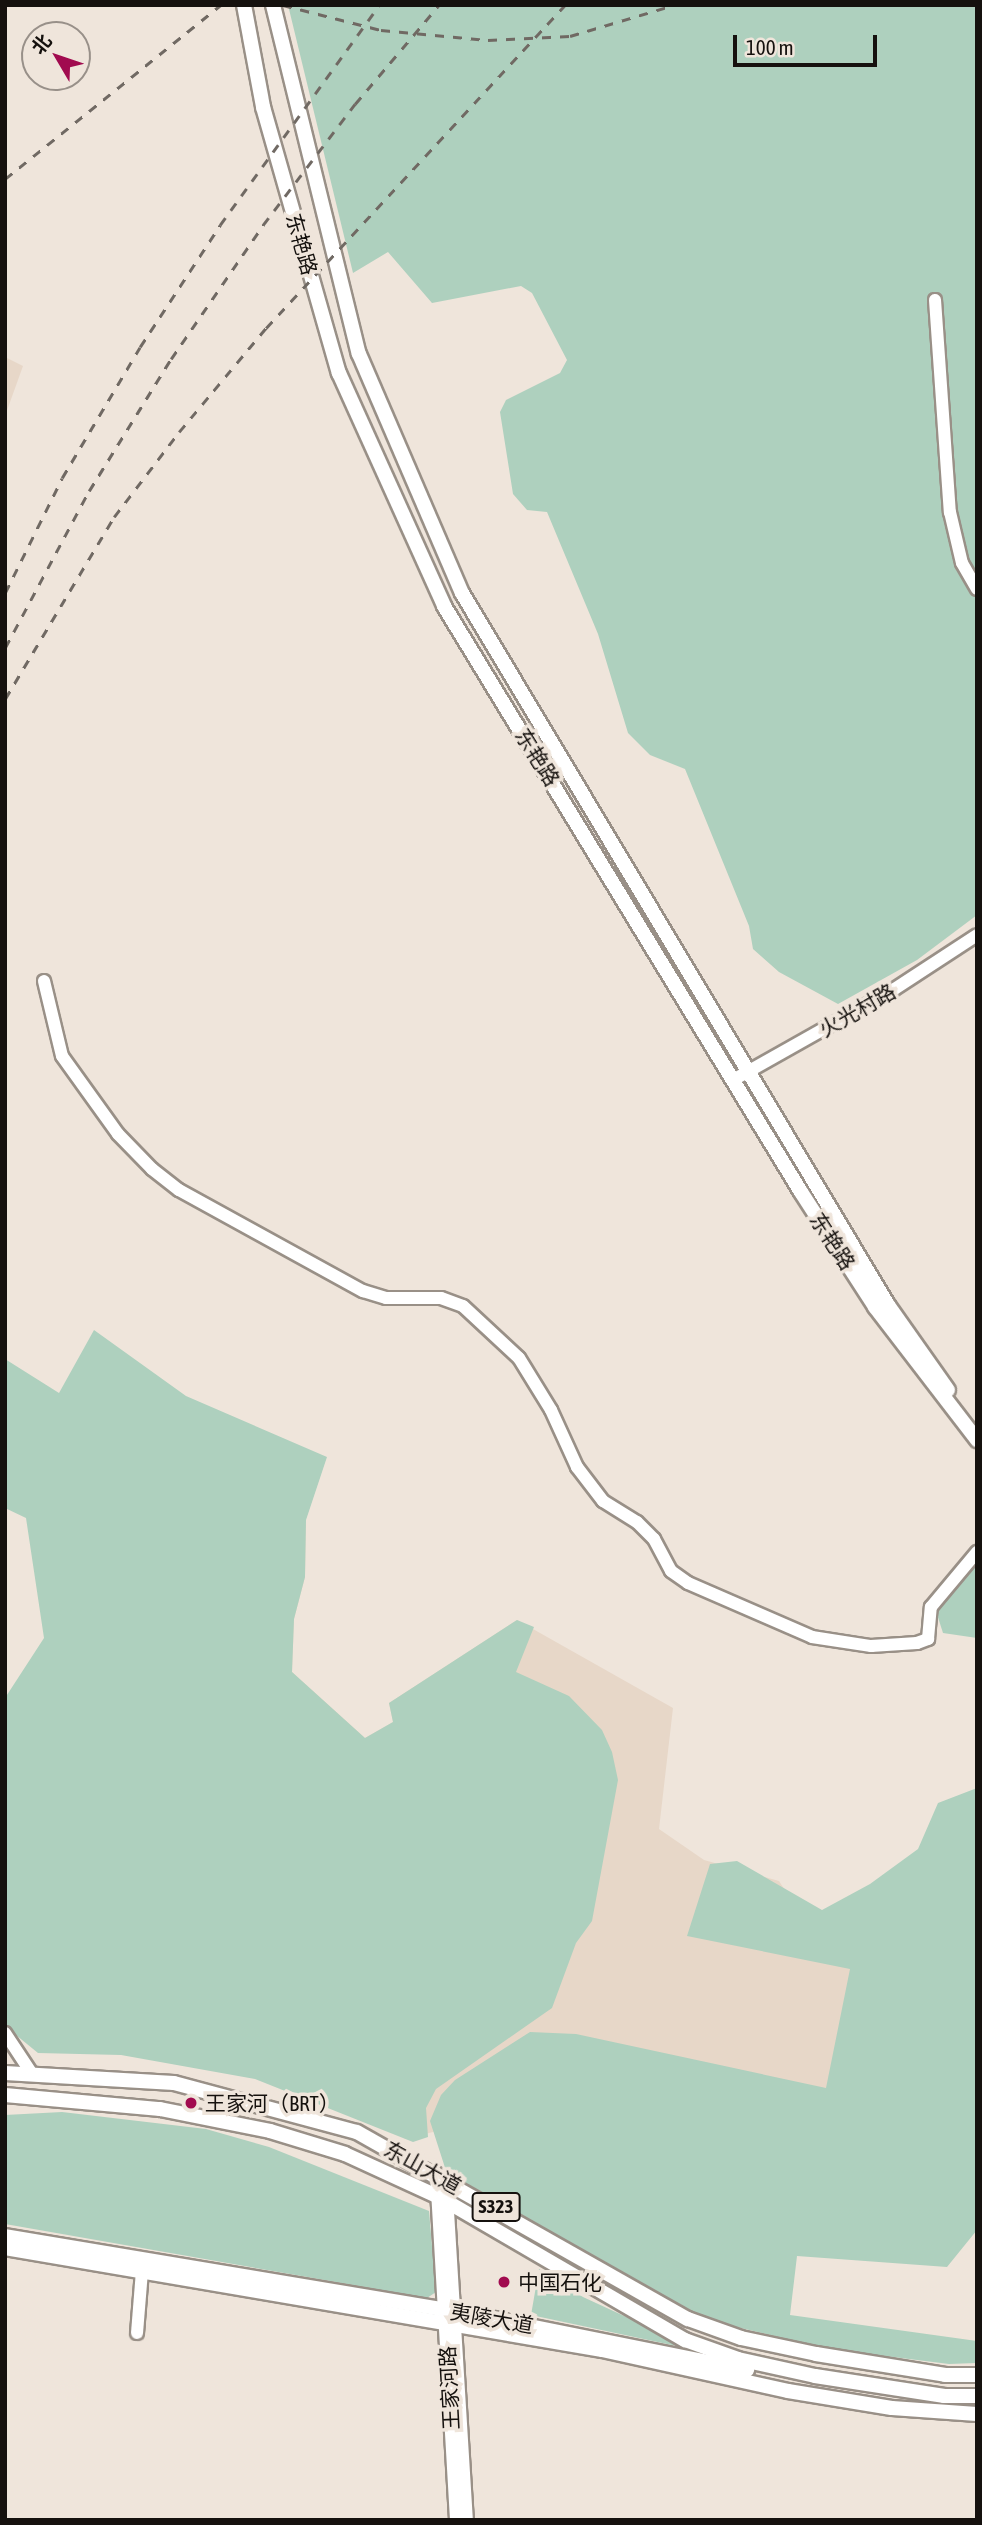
<!DOCTYPE html>
<meta charset="utf-8">
<style>
body{margin:0}
#map{position:relative;width:982px;height:2525px;overflow:hidden;background:#efe5db;font-family:"Asap Condensed","Noto Sans SC",sans-serif}
div>[style]{position:absolute}
.built>*{inset:0;background:#e7d7c8}
.green>*{inset:0;background:#aed0be}
.roads{filter:drop-shadow(2px 0 #999087) drop-shadow(-2px 0 #999087) drop-shadow(0 2px #999087) drop-shadow(0 -2px #999087)}
.minor>*{height:12px;margin:-6px;padding:0 6px;transform-origin:6px;border-radius:6px;background:#fff}
.major>*{height:14px;margin:-7px;padding:0 7px;transform-origin:7px;border-radius:7px;background:#fff}
.rail>*{height:2.5px;margin-top:-1.25px;transform-origin:0;background:repeating-linear-gradient(90deg,#706963 0 9px,transparent 0 18px)}
.dots>*{width:19px;height:19px;translate:-50% -50%;box-sizing:border-box;border:4px solid #efe5db;border-radius:50%}
span{translate:-50% -50%;white-space:nowrap;text-align:center;line-height:1.15;-webkit-text-stroke:7px #efe5db;paint-order:stroke}
.shield-label span{padding:2px 5px;background:#efe5db;border:2px solid;border-radius:5px;-webkit-text-stroke-width:0}
.shield-label{font-size:19px;color:#15110e;font-weight:700}
.street-label{font-size:21px;color:#15110e}
.poi-label{font-size:21px;color:#15110e}
.left{translate:0 -50%;text-align:left}
.frame{position:absolute;inset:0;border:7px solid #15110e;pointer-events:none}
.north{position:absolute;left:21px;top:21px;width:70px;height:70px;box-sizing:border-box;background:#efe5db;border:2px solid #989089;border-radius:50%;rotate:309deg;font-size:19px;font-weight:700;line-height:28px;text-align:center;color:#15110e}
.north::after{content:'';display:block;margin:auto;width:24px;height:32px;background:#a10b4f;clip-path:polygon(50% 0,100% 100%,50% 72%,0 100%)}
.scale{position:absolute;left:733px;top:35px;width:144px;height:32px;box-sizing:border-box;border:4px solid #15110e;border-top:0;padding-left:9px;font-size:21px;line-height:24px;white-space:nowrap;color:#15110e;-webkit-text-stroke:5px #efe5db;paint-order:stroke}
</style>
<div id="map">
<div class="built">
<i style="clip-path:polygon(5px 357px,23px 366px,5px 416px)"></i>
<i style="clip-path:polygon(306px 1519px,305px 1577px,294px 1619px,292px 1672px,365px 1738px,393px 1722px,389px 1703px,517px 1620px,673px 1708px,659px 1829px,704px 1860px,779px 1881px,796px 1907px,845px 1931px,888px 2096px,497px 2116px,405px 2139px,116px 1797px)"></i>
</div>
<div class="green">
<i style="clip-path:polygon(288px 5px,977px 5px,977px 915px,917px 960px,838px 1004px,779px 972px,753px 949px,749px 926px,685px 769px,650px 755px,628px 733px,598px 634px,547px 512px,527px 510px,513px 494px,500px 412px,506px 400px,560px 373px,567px 360px,532px 293px,521px 286px,432px 303px,388px 252px,353px 273px)"></i>
<i style="clip-path:polygon(94px 1330px,186px 1396px,327px 1457px,306px 1520px,305px 1577px,294px 1619px,292px 1672px,365px 1738px,393px 1722px,389px 1703px,517px 1620px,534px 1627px,516px 1672px,569px 1696px,602px 1730px,612px 1752px,618px 1780px,592px 1921px,576px 1943px,552px 2008px,436px 2089px,426px 2108px,428px 2137px,413px 2142px,255px 2079px,121px 2055px,38px 2053px,5px 2026px,5px 1698px,44px 1638px,26px 1518px,5px 1508px,5px 1359px,59px 1393px)"></i>
<i style="clip-path:polygon(977px 1563px,977px 1638px,943px 1633px,935px 1608px)"></i>
<i style="clip-path:polygon(977px 1788px,977px 2230px,947px 2267px,797px 2256px,790px 2315px,977px 2341px,977px 2363px,949px 2364px,829px 2349px,690px 2316px,448px 2177px,430px 2121px,441px 2095px,455px 2080px,530px 2032px,576px 2034px,826px 2088px,850px 1969px,687px 1936px,710px 1864px,737px 1861px,822px 1910px,870px 1884px,918px 1849px,938px 1803px)"></i>
<i style="clip-path:polygon(62px 2112px,206px 2129px,269px 2147px,429px 2211px,436px 2292px,427px 2298px,5px 2224px,5px 2115px)"></i>
<i style="clip-path:polygon(539px 2269px,583px 2297px,700px 2351px,531px 2315px)"></i>
</div>
<div class="roads">
<div class="minor">
<i style="left:935px;top:300px;width:213px;rotate:86deg"></i>
<i style="left:950px;top:512px;width:52px;rotate:76.8deg"></i>
<i style="left:962px;top:563px;width:30px;rotate:60deg"></i>
<i style="left:44px;top:981px;width:77px;rotate:76.5deg"></i>
<i style="left:62px;top:1056px;width:96px;rotate:54.3deg"></i>
<i style="left:118px;top:1134px;width:49px;rotate:45.8deg"></i>
<i style="left:152px;top:1169px;width:34px;rotate:38deg"></i>
<i style="left:179px;top:1190px;width:210px;rotate:28.8deg"></i>
<i style="left:363px;top:1291px;width:24px;rotate:17deg"></i>
<i style="left:386px;top:1298px;width:55px"></i>
<i style="left:441px;top:1298px;width:23px;rotate:20deg"></i>
<i style="left:463px;top:1306px;width:76px;rotate:42.9deg"></i>
<i style="left:519px;top:1358px;width:61px;rotate:58.4deg"></i>
<i style="left:551px;top:1410px;width:63px;rotate:65.5deg"></i>
<i style="left:577px;top:1467px;width:43px;rotate:52.6deg"></i>
<i style="left:603px;top:1501px;width:40px;rotate:32deg"></i>
<i style="left:637px;top:1522px;width:24px;rotate:45deg"></i>
<i style="left:654px;top:1539px;width:36px;rotate:62deg"></i>
<i style="left:671px;top:1571px;width:21px;rotate:35deg"></i>
<i style="left:688px;top:1583px;width:135px;rotate:23.5deg"></i>
<i style="left:812px;top:1637px;width:60px;rotate:8.7deg"></i>
<i style="left:871px;top:1646px;width:46px;rotate:-3.7deg"></i>
<i style="left:917px;top:1643px;width:12px;rotate:-20deg"></i>
<i style="left:928px;top:1639px;width:32px;rotate:-85deg"></i>
<i style="left:931px;top:1607px;width:72px;rotate:-50.1deg"></i>
<i style="left:733px;top:1080px;width:184px;rotate:-29.4deg"></i>
<i style="left:893px;top:990px;width:100px;rotate:-33.2deg"></i>
<i style="left:5px;top:2033px;width:49px;rotate:56.6deg"></i>
<i style="left:436px;top:2173px;width:348px;rotate:86.7deg"></i>
<i style="left:447px;top:2195px;width:326px;rotate:86.5deg"></i>
<i style="left:137px;top:2333px;width:62px;rotate:-85.4deg"></i>
</div>
<div class="major">
<i style="left:244px;top:5px;width:104px;rotate:79.4deg"></i>
<i style="left:263px;top:107px;width:277px;rotate:74.1deg"></i>
<i style="left:339px;top:373px;width:256px;rotate:65.7deg"></i>
<i style="left:444px;top:606px;width:686px;rotate:58.65deg"></i>
<i style="left:801px;top:1192px;width:137px;rotate:57.2deg"></i>
<i style="left:875px;top:1307px;width:168px;rotate:52.5deg"></i>
<i style="left:273px;top:5px;width:359px;rotate:76.2deg"></i>
<i style="left:359px;top:354px;width:260px;rotate:66.7deg"></i>
<i style="left:462px;top:593px;width:830px;rotate:59.11deg"></i>
<i style="left:888px;top:1305px;width:104px;rotate:54.8deg"></i>
<i style="left:5px;top:2073px;width:169px;rotate:3.4deg"></i>
<i style="left:174px;top:2083px;width:189px;rotate:15deg"></i>
<i style="left:357px;top:2132px;width:380px;rotate:29.5deg"></i>
<i style="left:688px;top:2319px;width:56px;rotate:19.7deg"></i>
<i style="left:741px;top:2338px;width:77px;rotate:12deg"></i>
<i style="left:816px;top:2354px;width:131px;rotate:9.2deg"></i>
<i style="left:945px;top:2375px;width:32px"></i>
<i style="left:5px;top:2095px;width:156px;rotate:5.2deg"></i>
<i style="left:160px;top:2109px;width:112px;rotate:11.3deg"></i>
<i style="left:270px;top:2131px;width:78px;rotate:17deg"></i>
<i style="left:345px;top:2154px;width:103px;rotate:24.6deg"></i>
<i style="left:439px;top:2197px;width:285px;rotate:30.2deg"></i>
<i style="left:685px;top:2340px;width:56px;rotate:19.7deg"></i>
<i style="left:738px;top:2359px;width:79px;rotate:12.4deg"></i>
<i style="left:815px;top:2376px;width:131px;rotate:8.8deg"></i>
<i style="left:944px;top:2396px;width:33px"></i>
<i style="left:5px;top:2236px;width:456px;rotate:9.5deg"></i>
<i style="left:455px;top:2311px;width:298px;rotate:11.4deg"></i>
<i style="left:5px;top:2248px;width:606px;rotate:9.7deg"></i>
<i style="left:602px;top:2350px;width:190px;rotate:12.4deg"></i>
<i style="left:788px;top:2391px;width:105px;rotate:9.3deg"></i>
<i style="left:892px;top:2408px;width:85px;rotate:4deg"></i>
</div>
</div>
<div class="rail">
<i style="left:283px;top:5px;width:101px;rotate:14.3deg"></i>
<i style="left:381px;top:30px;width:107px;rotate:5.3deg"></i>
<i style="left:488px;top:40px;width:82px;rotate:-2.8deg"></i>
<i style="left:570px;top:36px;width:109px;rotate:-16.6deg"></i>
<i style="left:5px;top:179px;width:277px;rotate:-38.9deg"></i>
<i style="left:5px;top:593px;width:128px;rotate:-63.6deg"></i>
<i style="left:62px;top:478px;width:152px;rotate:-59.2deg"></i>
<i style="left:140px;top:347px;width:146px;rotate:-56.7deg"></i>
<i style="left:220px;top:225px;width:271px;rotate:-54.1deg"></i>
<i style="left:5px;top:648px;width:178px;rotate:-61.9deg"></i>
<i style="left:89px;top:491px;width:155px;rotate:-58.2deg"></i>
<i style="left:171px;top:359px;width:163px;rotate:-55.5deg"></i>
<i style="left:263px;top:225px;width:152px;rotate:-52.8deg"></i>
<i style="left:355px;top:104px;width:130px;rotate:-49.7deg"></i>
<i style="left:5px;top:699px;width:212px;rotate:-59.1deg"></i>
<i style="left:114px;top:517px;width:107px;rotate:-52.6deg"></i>
<i style="left:179px;top:432px;width:136px;rotate:-50.1deg"></i>
<i style="left:266px;top:328px;width:440px;rotate:-47.2deg"></i>
</div>
<div class="dots">
<i style="left:191px;top:2103px;background:#a10b4f"></i>
<i style="left:504px;top:2282px;background:#a10b4f"></i>
</div>
<div class="shield-label">
<span style="left:496px;top:2207px">S323</span>
</div>
<div class="street-label">
<span style="left:302px;top:244px;rotate:74deg">东艳路</span>
<span style="left:538px;top:757px;rotate:58deg">东艳路</span>
<span style="left:857px;top:1010px;rotate:-30deg">火光村路</span>
<span style="left:833px;top:1241px;rotate:57deg">东艳路</span>
<span style="left:423px;top:2167px;rotate:29deg">东山大道</span>
<span style="left:492px;top:2318px;rotate:10deg">夷陵大道</span>
<span style="left:449px;top:2388px;rotate:-93deg">王家河路</span>
</div>
<div class="poi-label">
<span class="left" style="left:205px;top:2103px">王家河（BRT）</span>
<span class="left" style="left:518px;top:2282px">中国石化</span>
</div>
<div class="frame"></div>
<div class="north">北</div>
<div class="scale">100 m</div>
</div>
